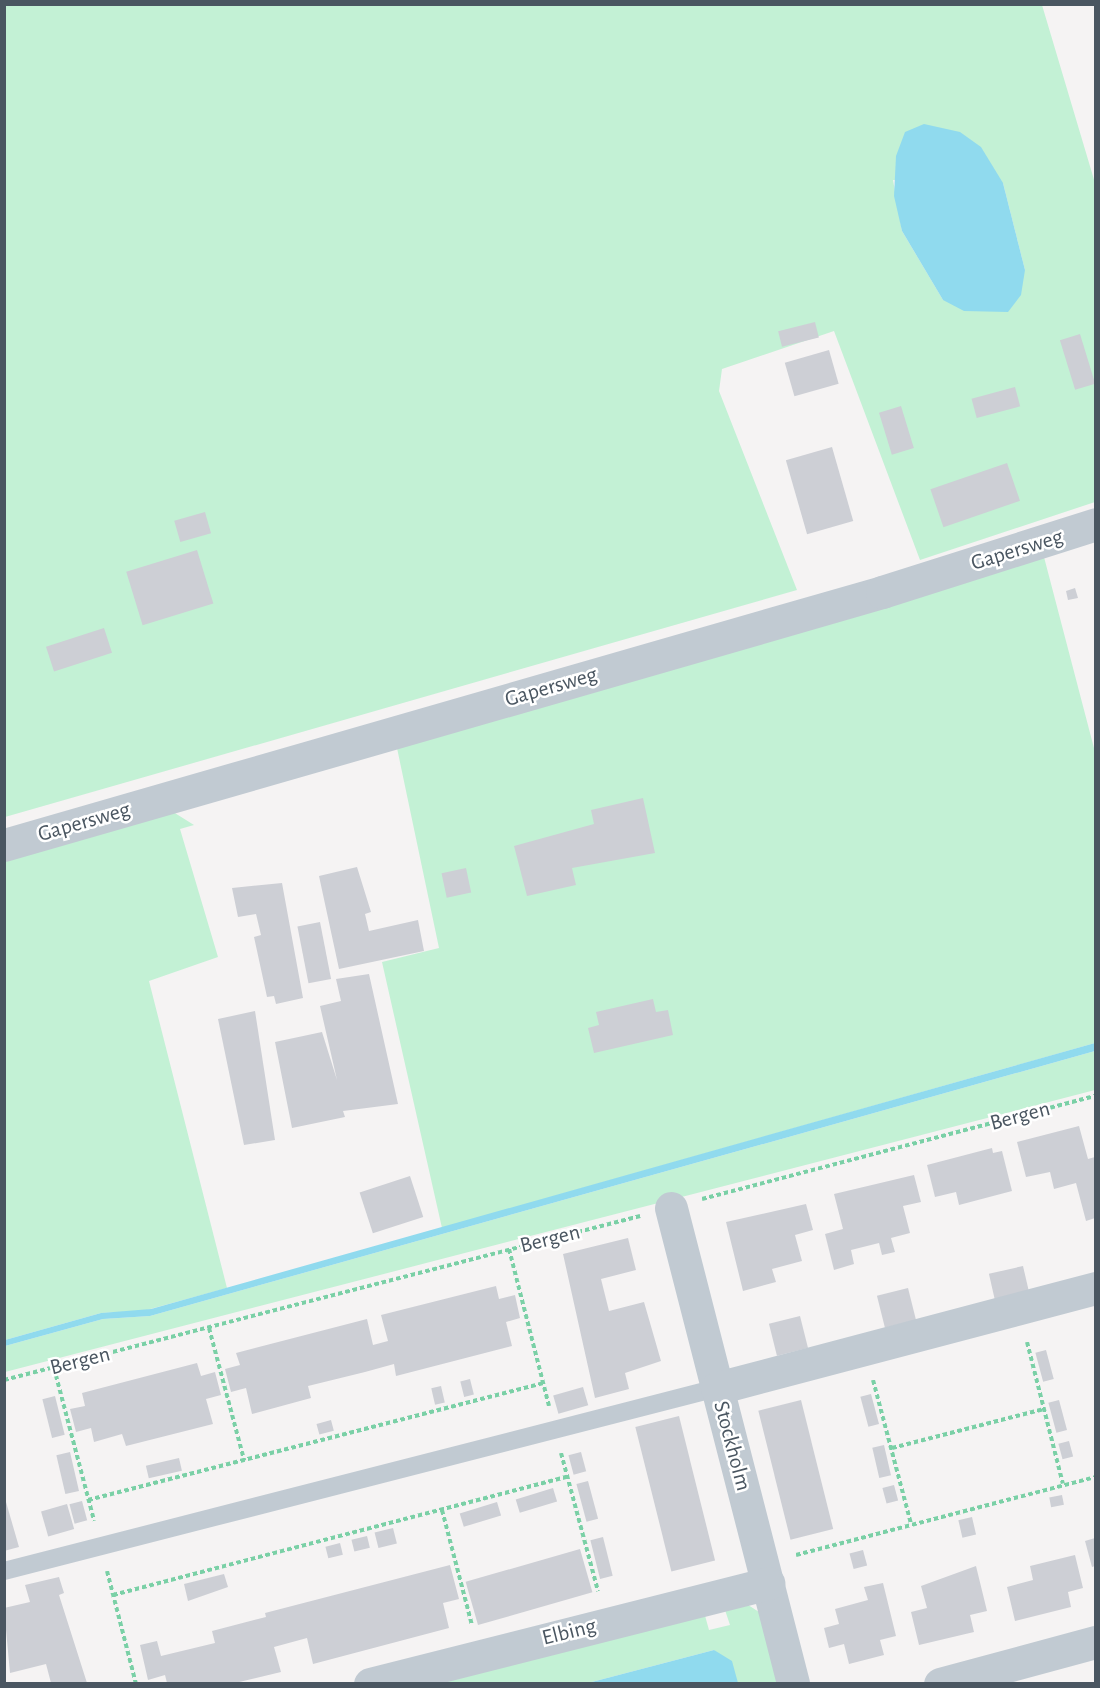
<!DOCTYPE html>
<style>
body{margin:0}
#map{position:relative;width:1100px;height:1688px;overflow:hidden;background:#f5f3f3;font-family:"Alegreya Sans",sans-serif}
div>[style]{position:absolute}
.green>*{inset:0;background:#c3f1d5}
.water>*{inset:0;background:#90daee}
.building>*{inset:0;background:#cdcfd5;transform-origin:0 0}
.path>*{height:4px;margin-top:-2px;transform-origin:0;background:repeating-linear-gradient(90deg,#7ad0a6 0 4.5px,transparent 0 7.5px)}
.service>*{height:18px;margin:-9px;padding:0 9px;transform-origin:9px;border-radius:9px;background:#c1cad2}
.minor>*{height:33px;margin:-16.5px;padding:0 16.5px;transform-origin:16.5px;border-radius:16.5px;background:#c1cad2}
span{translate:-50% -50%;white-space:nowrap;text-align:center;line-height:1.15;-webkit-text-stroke:5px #fff;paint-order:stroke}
.street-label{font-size:22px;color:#4a5661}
.frame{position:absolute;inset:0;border:6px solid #4a5661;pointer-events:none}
</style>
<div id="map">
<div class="green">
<i style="clip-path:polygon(evenodd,5px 5px,1042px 5px,1095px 183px,1095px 502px,920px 560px,834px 331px,722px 369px,719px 391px,797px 590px,5px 817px,5px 5px,893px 180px,1003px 183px,1025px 270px,943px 300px,902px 231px,893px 180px)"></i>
<i style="clip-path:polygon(1044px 557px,1095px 752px,1095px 1043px,442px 1228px,382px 962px,439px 948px,397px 748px)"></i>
<i style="clip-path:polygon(170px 810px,194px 825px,180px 829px,218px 957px,149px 981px,227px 1288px,143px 1311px,101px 1313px,5px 1340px,5px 853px)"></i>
<i style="clip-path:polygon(1095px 1051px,1095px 1090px,5px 1372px,5px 1346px,103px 1319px,150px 1316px)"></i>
<i style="clip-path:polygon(745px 1603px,759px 1612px,781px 1683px,738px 1683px,714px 1650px,588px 1683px,427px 1684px,704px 1612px,709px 1630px,730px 1625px,724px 1607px)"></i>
</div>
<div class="water">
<i style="clip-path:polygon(924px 124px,960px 132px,981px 147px,1003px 183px,1025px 270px,1021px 295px,1008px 312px,964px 311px,943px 300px,902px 231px,894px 196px,896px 156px,905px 132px)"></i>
<i style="clip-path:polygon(1095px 1043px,1095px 1051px,150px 1316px,103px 1319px,5px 1346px,5px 1340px,101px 1313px,151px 1309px)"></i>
<i style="clip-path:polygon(714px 1650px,732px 1661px,738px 1683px,588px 1683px)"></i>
</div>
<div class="building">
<i style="left:815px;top:322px;width:16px;height:38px;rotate:76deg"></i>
<i style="left:1080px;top:334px;width:52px;height:21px;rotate:73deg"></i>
<i style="left:829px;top:350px;width:35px;height:46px;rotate:74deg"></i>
<i style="left:1015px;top:387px;width:20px;height:45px;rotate:75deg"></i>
<i style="left:901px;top:406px;width:44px;height:23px;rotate:73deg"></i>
<i style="left:832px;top:447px;width:77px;height:48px;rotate:74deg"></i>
<i style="left:1007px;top:463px;width:40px;height:81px;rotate:71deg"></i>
<i style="left:205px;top:512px;width:22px;height:32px;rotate:74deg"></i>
<i style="left:197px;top:550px;width:56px;height:74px;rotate:73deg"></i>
<i style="clip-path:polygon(1075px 588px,1078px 598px,1068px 600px,1066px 591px)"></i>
<i style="left:104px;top:628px;width:26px;height:61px;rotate:72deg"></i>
<i style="clip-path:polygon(643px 798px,655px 853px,572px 868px,576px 885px,527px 896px,514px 846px,594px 824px,591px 810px)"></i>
<i style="clip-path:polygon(357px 867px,371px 912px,365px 914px,369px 931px,418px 920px,424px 951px,339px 969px,319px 876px)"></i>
<i style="left:466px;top:868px;width:25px;height:25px;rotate:78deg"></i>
<i style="clip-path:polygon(282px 883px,303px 998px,276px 1004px,274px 996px,267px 997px,254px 937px,261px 935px,256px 914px,238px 917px,232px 888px)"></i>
<i style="left:320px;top:922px;width:58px;height:23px;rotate:79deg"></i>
<i style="clip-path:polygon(369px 974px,398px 1104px,343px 1111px,345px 1117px,292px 1128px,275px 1042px,322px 1032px,337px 1080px,320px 1006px,341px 1001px,336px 979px)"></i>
<i style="clip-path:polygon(653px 999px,656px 1012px,668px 1010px,673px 1035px,594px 1053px,588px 1028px,599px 1025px,596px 1012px)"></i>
<i style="clip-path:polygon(255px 1011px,275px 1140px,244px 1145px,218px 1019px)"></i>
<i style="clip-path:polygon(1079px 1126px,1088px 1159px,1095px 1157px,1095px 1218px,1086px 1221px,1076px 1183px,1054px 1189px,1050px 1172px,1026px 1177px,1017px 1142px)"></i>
<i style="clip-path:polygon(992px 1148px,993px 1153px,1002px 1151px,1012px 1191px,959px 1205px,956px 1192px,935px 1197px,927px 1165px)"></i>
<i style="clip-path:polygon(914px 1175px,921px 1202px,903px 1206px,910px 1233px,891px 1238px,895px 1252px,882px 1255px,879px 1243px,851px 1250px,854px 1264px,834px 1270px,825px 1234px,843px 1229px,834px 1194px)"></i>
<i style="left:410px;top:1176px;width:43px;height:53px;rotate:72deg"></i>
<i style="clip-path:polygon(806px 1204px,813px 1230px,795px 1235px,802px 1261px,772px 1269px,776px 1282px,743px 1291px,726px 1222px)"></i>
<i style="clip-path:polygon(628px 1238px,636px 1270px,601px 1279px,609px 1311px,644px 1302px,661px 1361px,625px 1373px,629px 1389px,595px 1398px,563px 1254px)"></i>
<i style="left:1023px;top:1266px;width:27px;height:35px;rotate:77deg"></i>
<i style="clip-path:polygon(496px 1286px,499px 1299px,515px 1295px,520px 1318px,506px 1322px,512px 1346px,396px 1376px,394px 1364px,365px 1372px,308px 1386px,311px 1398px,252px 1414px,246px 1388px,231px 1392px,225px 1369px,240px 1365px,236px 1353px,367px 1319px,373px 1345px,388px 1341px,381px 1315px)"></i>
<i style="left:908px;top:1288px;width:33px;height:32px;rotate:76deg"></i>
<i style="left:800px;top:1316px;width:33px;height:32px;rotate:76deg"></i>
<i style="left:1046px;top:1350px;width:30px;height:11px;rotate:75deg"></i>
<i style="clip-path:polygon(197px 1363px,201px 1376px,215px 1372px,221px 1395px,206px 1399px,213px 1424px,126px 1446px,122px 1434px,94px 1442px,91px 1428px,76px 1432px,70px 1409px,85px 1406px,82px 1393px)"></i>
<i style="left:470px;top:1379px;width:16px;height:10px;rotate:76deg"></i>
<i style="left:441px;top:1386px;width:17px;height:10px;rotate:77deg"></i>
<i style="left:583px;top:1387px;width:19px;height:31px;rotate:74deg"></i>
<i style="left:871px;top:1394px;width:31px;height:11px;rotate:75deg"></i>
<i style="left:55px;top:1396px;width:40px;height:13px;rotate:76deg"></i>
<i style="left:801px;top:1400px;width:133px;height:44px;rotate:76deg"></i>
<i style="left:1059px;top:1400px;width:31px;height:11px;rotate:75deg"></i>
<i style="left:679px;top:1416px;width:149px;height:45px;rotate:76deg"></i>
<i style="left:331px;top:1420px;width:11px;height:15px;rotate:75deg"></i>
<i style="left:1069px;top:1441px;width:16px;height:11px;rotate:75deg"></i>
<i style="left:884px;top:1445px;width:31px;height:12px;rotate:77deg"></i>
<i style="left:70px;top:1452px;width:40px;height:14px;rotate:77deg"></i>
<i style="left:581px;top:1452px;width:20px;height:13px;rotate:75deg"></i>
<i style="left:179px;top:1458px;width:13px;height:34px;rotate:77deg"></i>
<i style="left:588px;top:1481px;width:39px;height:12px;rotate:75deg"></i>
<i style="left:894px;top:1485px;width:16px;height:12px;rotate:75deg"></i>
<i style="left:553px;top:1488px;width:14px;height:39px;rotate:73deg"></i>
<i style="clip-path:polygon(4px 1495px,19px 1547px,4px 1551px)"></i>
<i style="left:1062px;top:1495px;width:10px;height:13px;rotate:79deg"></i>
<i style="left:82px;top:1501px;width:20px;height:13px;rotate:75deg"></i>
<i style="left:497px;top:1502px;width:14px;height:39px;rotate:73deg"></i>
<i style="left:67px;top:1504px;width:26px;height:27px;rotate:74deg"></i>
<i style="left:972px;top:1517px;width:18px;height:14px;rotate:77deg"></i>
<i style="left:393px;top:1528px;width:16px;height:19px;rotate:76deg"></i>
<i style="left:367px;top:1536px;width:12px;height:16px;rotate:76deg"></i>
<i style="left:603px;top:1537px;width:40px;height:13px;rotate:76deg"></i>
<i style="clip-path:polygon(1095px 1538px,1095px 1566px,1092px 1567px,1085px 1541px)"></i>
<i style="left:340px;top:1543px;width:12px;height:15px;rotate:76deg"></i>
<i style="left:580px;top:1549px;width:45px;height:119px;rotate:74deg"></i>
<i style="left:863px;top:1550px;width:16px;height:14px;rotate:75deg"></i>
<i style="clip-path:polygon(1075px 1555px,1083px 1588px,1068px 1592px,1071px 1607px,1015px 1621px,1007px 1587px,1033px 1580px,1030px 1566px)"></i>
<i style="clip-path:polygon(450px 1565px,459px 1599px,443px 1603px,449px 1628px,313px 1664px,307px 1638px,274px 1647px,281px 1672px,235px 1683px,167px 1683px,165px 1675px,148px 1680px,140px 1645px,157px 1641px,161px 1656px,215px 1643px,212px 1631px,266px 1617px,265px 1613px)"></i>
<i style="clip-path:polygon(976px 1566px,987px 1611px,970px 1615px,974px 1632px,919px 1645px,911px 1612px,927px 1608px,921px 1586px)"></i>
<i style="clip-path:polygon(224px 1574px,228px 1587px,188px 1601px,184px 1584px)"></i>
<i style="clip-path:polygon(59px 1577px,64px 1593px,59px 1595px,87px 1683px,51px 1683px,46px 1664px,10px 1673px,4px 1608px,30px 1602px,25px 1585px)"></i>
<i style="clip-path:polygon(883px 1583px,896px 1636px,880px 1640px,884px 1655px,849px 1664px,844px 1644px,829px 1648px,824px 1628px,839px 1624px,835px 1609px,868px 1600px,864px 1587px)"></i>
</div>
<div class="path">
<i style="left:702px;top:1199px;width:407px;rotate:-14.7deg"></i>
<i style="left:509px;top:1249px;width:162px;rotate:75.7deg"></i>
<i style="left:209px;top:1328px;width:137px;rotate:75.1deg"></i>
<i style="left:1027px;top:1342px;width:146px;rotate:75.8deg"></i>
<i style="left:54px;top:1368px;width:158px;rotate:75.3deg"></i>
<i style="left:4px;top:1380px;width:657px;rotate:-14.46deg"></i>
<i style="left:873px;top:1380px;width:149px;rotate:75.2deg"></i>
<i style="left:892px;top:1448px;width:157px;rotate:-14.4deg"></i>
<i style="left:561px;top:1453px;width:143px;rotate:75deg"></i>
<i style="left:88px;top:1500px;width:470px;rotate:-14.4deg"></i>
<i style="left:442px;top:1510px;width:119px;rotate:75.4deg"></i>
<i style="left:796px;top:1555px;width:310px;rotate:-14.6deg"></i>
<i style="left:107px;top:1571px;width:117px;rotate:75.6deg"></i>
<i style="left:113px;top:1595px;width:469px;rotate:-14.6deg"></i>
</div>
<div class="service">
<i style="left:4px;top:1571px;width:736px;rotate:-14.39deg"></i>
</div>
<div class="minor">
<i style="left:4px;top:845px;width:914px;rotate:-16.07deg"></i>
<i style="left:882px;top:592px;width:225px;rotate:-17.6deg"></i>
<i style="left:671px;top:1208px;width:491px;rotate:75.6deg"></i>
<i style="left:717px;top:1388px;width:392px;rotate:-14.8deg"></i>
<i style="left:370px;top:1684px;width:411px;rotate:-14.2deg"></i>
<i style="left:940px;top:1684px;width:162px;rotate:-15.1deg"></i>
</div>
<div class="street-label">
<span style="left:1017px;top:550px;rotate:-17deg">Gapersweg</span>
<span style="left:551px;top:687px;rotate:-16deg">Gapersweg</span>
<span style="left:84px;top:822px;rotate:-16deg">Gapersweg</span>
<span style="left:1020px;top:1116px;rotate:-15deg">Bergen</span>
<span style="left:550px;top:1239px;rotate:-14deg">Bergen</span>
<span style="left:80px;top:1361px;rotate:-14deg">Bergen</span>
<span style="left:732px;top:1446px;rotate:75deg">Stockholm</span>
<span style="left:569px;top:1632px;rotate:-14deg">Elbing</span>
</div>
<div class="frame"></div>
</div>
